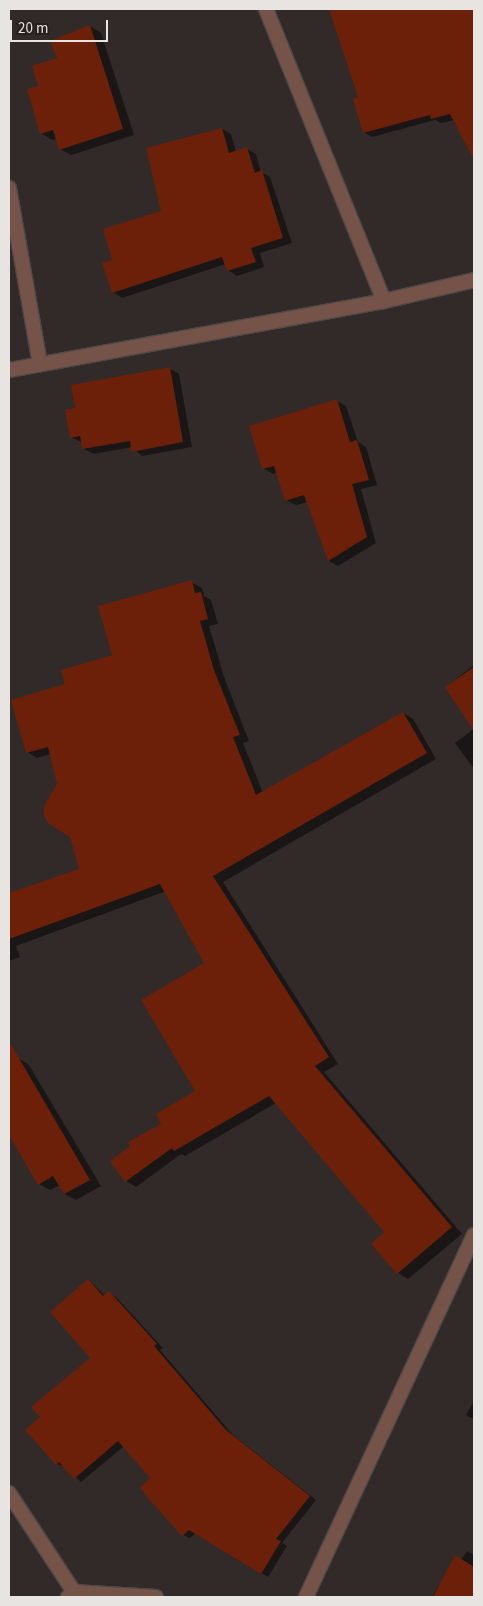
<!DOCTYPE html>
<style>
body{margin:0}
#map{position:relative;width:483px;height:1606px;overflow:hidden;background:#312a28;font-family:"Source Sans 3",sans-serif}
div>[style]{position:absolute}
.shadow>*{inset:0;background:#0007}
.building>*{inset:0;background:#6c200a}
.roads{filter:drop-shadow(1px 0 #4e4846) drop-shadow(-1px 0 #4e4846) drop-shadow(0 1px #4e4846) drop-shadow(0 -1px #4e4846)}
.minor>*{height:14px;margin:-7px;padding:0 7px;transform-origin:7px;border-radius:7px;background:#765349}
.tertiary>*{height:14px;margin:-7px;padding:0 7px;transform-origin:7px;border-radius:7px;background:#765349}
span{translate:-50% -50%;white-space:nowrap;text-align:center;line-height:1.15;-webkit-text-stroke:4px #27201f;paint-order:stroke}
.frame{position:absolute;inset:0;border:10px solid #e8e4e2;pointer-events:none}
.scale{position:absolute;left:10px;top:20px;width:98px;height:22px;box-sizing:border-box;border:2px solid #e8e4e2;border-top:0;padding-left:6px;font-size:15px;line-height:18px;white-space:nowrap;color:#e8e4e2;-webkit-text-stroke:4px #27201f;paint-order:stroke}
</style>
<div id="map">
<div class="shadow">
<i style="clip-path:polygon(330px 9px,474px 10px,474px 42px,469px 44px,474px 55px,474px 157px,454px 120px,441px 123px,435px 120px,372px 137px,364px 132px,360px 98px)"></i>
<i style="clip-path:polygon(90px 26px,101px 33px,134px 135px,71px 155px,60px 149px,56px 139px,52px 140px,41px 133px,40px 86px)"></i>
<i style="clip-path:polygon(222px 129px,231px 134px,236px 152px,247px 149px,256px 154px,261px 172px,270px 177px,292px 243px,260px 253px,264px 267px,237px 276px,228px 270px,226px 264px,122px 298px,113px 292px,114px 261px,163px 212px)"></i>
<i style="clip-path:polygon(169px 368px,179px 374px,192px 447px,142px 456px,132px 447px,94px 454px,84px 449px,83px 443px,71px 437px,76px 409px)"></i>
<i style="clip-path:polygon(337px 401px,346px 406px,358px 442px,366px 447px,377px 485px,361px 489px,376px 543px,338px 566px,329px 561px,308px 502px,296px 505px,286px 500px,278px 472px,273px 474px,263px 468px)"></i>
<i style="clip-path:polygon(191px 582px,202px 588px,204px 596px,211px 600px,218px 624px,209px 626px,224px 677px,249px 741px,243px 743px,263px 793px,403px 713px,413px 719px,436px 759px,223px 882px,338px 1064px,324px 1072px,462px 1234px,408px 1279px,398px 1273px,386px 1232px,276px 1103px,185px 1156px,181px 1154px,136px 1187px,126px 1181px,163px 1124px,196px 1091px,206px 963px,166px 891px,16px 946px,20px 957px,9px 961px,9px 895px,81px 870px,51px 754px,37px 758px,27px 752px,66px 685px,114px 656px)"></i>
<i style="clip-path:polygon(474px 665px,474px 729px,446px 687px)"></i>
<i style="clip-path:polygon(474px 729px,474px 769px,455px 743px)"></i>
<i style="clip-path:polygon(18px 1058px,29px 1065px,101px 1186px,76px 1200px,65px 1194px,60px 1185px,50px 1190px,39px 1184px,9px 1133px,9px 1064px)"></i>
<i style="clip-path:polygon(89px 1280px,105px 1296px,109px 1293px,116px 1297px,163px 1348px,160px 1350px,233px 1435px,316px 1500px,282px 1543px,287px 1546px,268px 1577px,196px 1533px,190px 1538px,183px 1535px,152px 1478px,124px 1446px,81px 1482px,65px 1467px,57px 1464px,27px 1431px,42px 1418px,92px 1358px)"></i>
<i style="clip-path:polygon(474px 1401px,474px 1419px,466px 1415px)"></i>
<i style="clip-path:polygon(467px 1551px,474px 1555px,474px 1597px,432px 1597px,456px 1557px,461px 1560px)"></i>
</div>
<div class="building">
<i style="clip-path:polygon(329px 9px,474px 9px,474px 160px,450px 114px,431px 119px,430px 115px,363px 133px,353px 99px,358px 97px)"></i>
<i style="clip-path:polygon(90px 25px,123px 129px,59px 150px,53px 130px,40px 134px,27px 89px,38px 86px,32px 66px,57px 58px,50px 41px)"></i>
<i style="clip-path:polygon(222px 128px,229px 153px,247px 147px,255px 173px,262px 170px,283px 238px,251px 248px,256px 262px,227px 271px,222px 257px,112px 293px,102px 263px,112px 260px,103px 229px,161px 211px,146px 148px)"></i>
<i style="clip-path:polygon(170px 367px,183px 442px,131px 452px,130px 441px,82px 449px,80px 436px,70px 438px,65px 410px,75px 408px,71px 385px)"></i>
<i style="clip-path:polygon(337px 399px,350px 442px,357px 440px,369px 480px,352px 484px,367px 537px,328px 561px,304px 495px,285px 501px,274px 466px,262px 469px,249px 426px)"></i>
<i style="clip-path:polygon(192px 580px,195px 593px,201px 592px,208px 619px,200px 621px,214px 670px,240px 735px,233px 737px,256px 795px,403px 712px,427px 753px,213px 876px,329px 1057px,315px 1066px,452px 1227px,397px 1274px,371px 1244px,384px 1232px,269px 1096px,174px 1151px,172px 1148px,125px 1182px,110px 1161px,130px 1146px,128px 1142px,161px 1124px,156px 1114px,195px 1091px,141px 1000px,204px 963px,160px 884px,9px 939px,9px 893px,79px 869px,70px 837px,49px 824px,44px 816px,44px 806px,57px 784px,48px 747px,26px 753px,11px 700px,65px 684px,61px 670px,112px 655px,98px 606px)"></i>
<i style="clip-path:polygon(474px 667px,474px 731px,445px 687px)"></i>
<i style="clip-path:polygon(9px 1041px,90px 1180px,64px 1194px,53px 1176px,38px 1185px,9px 1135px)"></i>
<i style="clip-path:polygon(88px 1279px,103px 1296px,109px 1291px,157px 1344px,154px 1346px,226px 1430px,310px 1496px,276px 1539px,281px 1541px,261px 1574px,189px 1530px,182px 1536px,147px 1497px,140px 1487px,150px 1478px,118px 1441px,74px 1479px,59px 1462px,56px 1465px,25px 1430px,40px 1417px,31px 1407px,90px 1358px,50px 1312px)"></i>
<i style="clip-path:polygon(455px 1555px,474px 1567px,474px 1597px,433px 1597px)"></i>
</div>
<div class="roads">
<div class="minor">
<i style="left:266px;top:9px;width:315px;rotate:68deg"></i>
<i style="left:9px;top:188px;width:179px;rotate:80deg"></i>
<i style="left:9px;top:370px;width:381px;rotate:-10.4deg"></i>
<i style="left:384px;top:301px;width:92px;rotate:-13.1deg"></i>
<i style="left:9px;top:1493px;width:118px;rotate:56.7deg"></i>
<i style="left:68px;top:1597px;width:8px;rotate:-40deg"></i>
<i style="left:74px;top:1592px;width:82px;rotate:3.5deg"></i>
</div>
<div class="tertiary">
<i style="left:306px;top:1597px;width:399px;rotate:-65.1deg"></i>
</div>
</div>
<div class="frame"></div>
<div class="scale">20 m</div>
</div>
